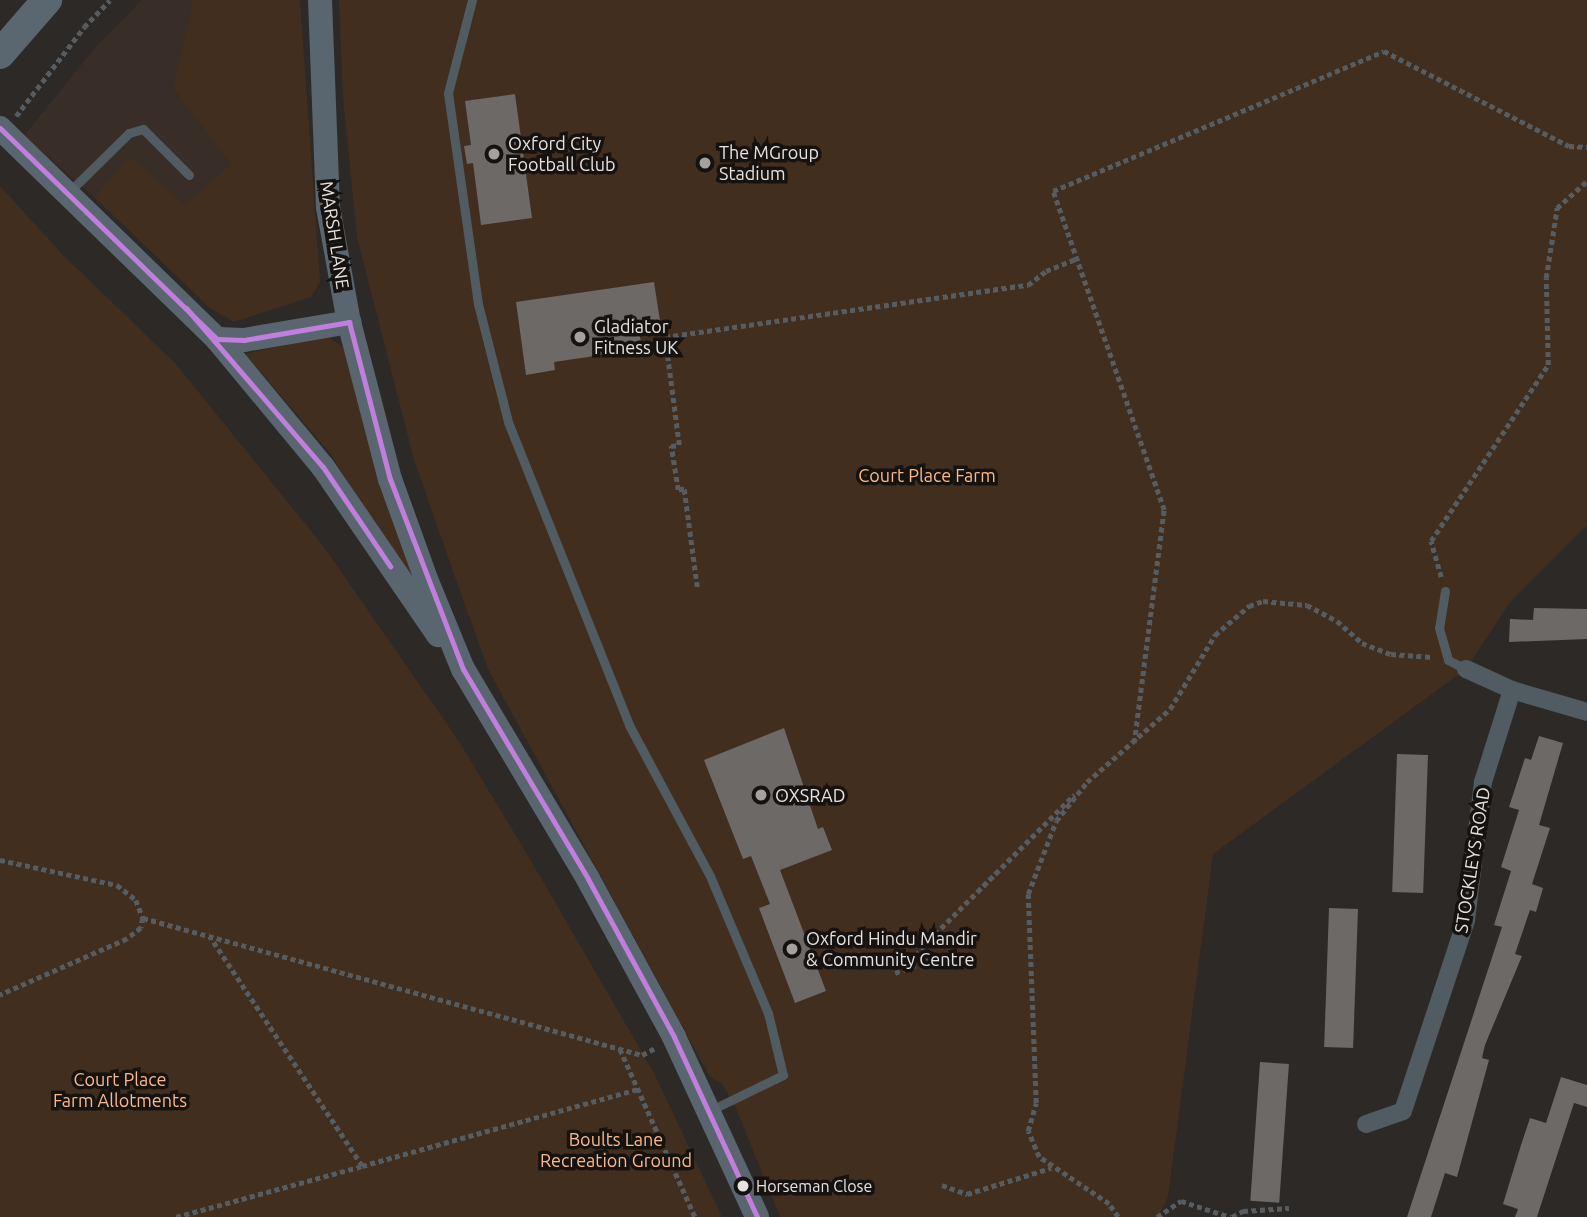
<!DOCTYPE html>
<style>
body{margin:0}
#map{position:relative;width:1587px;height:1217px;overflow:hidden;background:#2c2927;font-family:Ubuntu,sans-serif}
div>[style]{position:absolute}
.built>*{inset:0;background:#392e27}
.green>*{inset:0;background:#422e1f}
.building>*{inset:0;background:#6c6967;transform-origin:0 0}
.path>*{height:4.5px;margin-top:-2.25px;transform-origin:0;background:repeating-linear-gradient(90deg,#565c60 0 5px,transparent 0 8.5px)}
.service>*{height:9px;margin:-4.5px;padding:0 4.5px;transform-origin:4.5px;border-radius:4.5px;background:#515b62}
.minor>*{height:18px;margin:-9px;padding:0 9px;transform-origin:9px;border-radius:9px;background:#515b62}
.secondary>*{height:24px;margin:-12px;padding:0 12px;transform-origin:12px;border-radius:12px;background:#59666f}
.trunk>*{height:30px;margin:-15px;padding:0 15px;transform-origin:15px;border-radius:15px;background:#5a6770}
.bus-1>*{height:5px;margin:-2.5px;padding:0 2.5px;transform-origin:2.5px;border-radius:2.5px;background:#c07fdc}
.dots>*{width:19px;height:19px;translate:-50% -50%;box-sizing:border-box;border:4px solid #151210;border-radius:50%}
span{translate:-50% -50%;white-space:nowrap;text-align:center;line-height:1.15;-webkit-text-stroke:7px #151210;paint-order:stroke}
.bus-label{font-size:16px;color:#e6e2df}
.left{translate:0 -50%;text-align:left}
.poi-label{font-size:18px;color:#e6e2df}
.street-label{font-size:18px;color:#e6e2df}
.park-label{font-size:18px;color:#fbb989}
</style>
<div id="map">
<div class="built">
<i style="clip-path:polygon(142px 0,193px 0,173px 88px,230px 164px,185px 205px,130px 158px,94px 197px,24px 136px,94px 49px)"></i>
</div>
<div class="green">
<i style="clip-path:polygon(193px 0,300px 0,320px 282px,311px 297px,234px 322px,210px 308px,94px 197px,130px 157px,185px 205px,230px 164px,173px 88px)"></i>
<i style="clip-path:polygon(339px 0,1587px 0,1587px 525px,1510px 602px,1466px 669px,1213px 854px,1168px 1197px,1158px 1217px,780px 1217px,735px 1106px,722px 1084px,710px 1077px,488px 669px,454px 574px,414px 460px,357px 237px,343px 97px)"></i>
<i style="clip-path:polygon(0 186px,64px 256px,175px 363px,324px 547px,458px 740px,527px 854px,654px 1073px,722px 1217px,0 1217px)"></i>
<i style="clip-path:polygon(327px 336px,344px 348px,413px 577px,410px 580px,330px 453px,245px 354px)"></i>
</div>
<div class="building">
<i style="clip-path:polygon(515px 94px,532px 218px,481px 225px,473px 163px,467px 164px,464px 146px,471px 145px,465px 101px)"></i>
<i style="clip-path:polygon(654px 282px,660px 321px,638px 324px,642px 349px,554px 362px,555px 370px,526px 375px,516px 302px)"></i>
<i style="clip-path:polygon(1534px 608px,1587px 609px,1587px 639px,1509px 642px,1510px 619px,1533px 620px)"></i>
<i style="clip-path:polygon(784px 728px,818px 829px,823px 827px,832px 850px,780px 870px,826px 991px,795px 1003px,759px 908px,770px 904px,751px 856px,743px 859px,704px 760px)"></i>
<i style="clip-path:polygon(1539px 736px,1563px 743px,1539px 825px,1550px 828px,1532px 884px,1543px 888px,1536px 912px,1530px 910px,1515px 954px,1522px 956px,1485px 1045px,1482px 1058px,1489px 1060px,1457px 1177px,1445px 1173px,1431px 1217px,1407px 1217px,1502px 927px,1494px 925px,1511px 871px,1501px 867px,1519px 810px,1509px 807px,1525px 758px,1531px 760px)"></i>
<i style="left:1397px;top:754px;width:31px;height:138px;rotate:2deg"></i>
<i style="left:1329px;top:908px;width:29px;height:139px;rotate:2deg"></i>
<i style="left:1260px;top:1062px;width:29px;height:139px;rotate:4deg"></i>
<i style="clip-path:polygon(1561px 1077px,1587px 1085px,1587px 1107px,1574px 1103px,1537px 1217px,1515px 1217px,1518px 1209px,1503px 1204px,1521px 1145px,1530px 1118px,1546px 1123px)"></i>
</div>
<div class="path">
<i style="left:16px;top:116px;width:112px;rotate:-52.6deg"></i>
<i style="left:84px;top:27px;width:37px;rotate:-46deg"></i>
<i style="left:1441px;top:577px;width:37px;rotate:-106deg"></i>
<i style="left:1431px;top:541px;width:211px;rotate:-56.4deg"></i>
<i style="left:1548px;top:365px;width:87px;rotate:-91.3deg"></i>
<i style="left:1546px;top:278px;width:71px;rotate:-81.1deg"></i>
<i style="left:1557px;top:208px;width:40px;rotate:-42deg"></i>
<i style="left:697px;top:587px;width:99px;rotate:-97.6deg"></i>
<i style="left:684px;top:489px;width:6px;rotate:171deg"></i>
<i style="left:678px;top:490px;width:45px;rotate:-99deg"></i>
<i style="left:671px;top:446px;width:8px;rotate:-7deg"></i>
<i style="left:679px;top:445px;width:109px;rotate:-97.4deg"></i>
<i style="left:665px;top:337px;width:367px;rotate:-8.2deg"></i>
<i style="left:1028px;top:285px;width:23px;rotate:-38deg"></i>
<i style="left:1046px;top:271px;width:35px;rotate:-22deg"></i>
<i style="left:1134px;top:743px;width:235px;rotate:-82.7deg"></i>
<i style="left:1164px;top:510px;width:338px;rotate:-109.2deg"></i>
<i style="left:1053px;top:191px;width:359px;rotate:-22.9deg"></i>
<i style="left:1384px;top:51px;width:208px;rotate:27.2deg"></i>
<i style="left:1569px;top:146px;width:18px;rotate:3deg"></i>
<i style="left:0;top:860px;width:120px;rotate:12.1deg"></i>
<i style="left:117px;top:885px;width:24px;rotate:38deg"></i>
<i style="left:136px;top:900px;width:19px;rotate:69deg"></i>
<i style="left:143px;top:918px;width:10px;rotate:101deg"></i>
<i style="left:141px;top:928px;width:18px;rotate:142deg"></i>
<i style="left:127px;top:939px;width:139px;rotate:156.2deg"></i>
<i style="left:143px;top:918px;width:517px;rotate:15.35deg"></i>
<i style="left:642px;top:1055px;width:17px;rotate:-28deg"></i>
<i style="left:906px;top:970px;width:29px;rotate:-55deg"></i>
<i style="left:923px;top:946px;width:214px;rotate:-45deg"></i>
<i style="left:895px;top:973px;width:43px;rotate:-20.6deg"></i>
<i style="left:620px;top:1049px;width:184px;rotate:65.9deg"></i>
<i style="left:362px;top:1166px;width:287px;rotate:-15.6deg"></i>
<i style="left:942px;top:1185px;width:27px;rotate:20deg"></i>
<i style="left:967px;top:1194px;width:88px;rotate:-17.2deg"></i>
<i style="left:176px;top:1217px;width:193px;rotate:-15.3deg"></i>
<i style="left:362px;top:1166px;width:275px;rotate:-123.6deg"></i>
<i style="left:1118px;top:1217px;width:16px;rotate:-125deg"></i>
<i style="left:1109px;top:1204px;width:84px;rotate:-146.1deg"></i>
<i style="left:1039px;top:1157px;width:28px;rotate:-113deg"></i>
<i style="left:1028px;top:1131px;width:29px;rotate:-74deg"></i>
<i style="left:1036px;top:1103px;width:209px;rotate:-92.2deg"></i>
<i style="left:1028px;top:894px;width:78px;rotate:-69deg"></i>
<i style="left:1056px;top:821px;width:50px;rotate:-51.5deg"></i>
<i style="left:1087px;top:782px;width:111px;rotate:-41.3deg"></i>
<i style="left:1170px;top:709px;width:87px;rotate:-58.7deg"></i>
<i style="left:1215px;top:635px;width:45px;rotate:-40.5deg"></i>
<i style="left:1249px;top:606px;width:15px;rotate:-20deg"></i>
<i style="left:1263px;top:601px;width:44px;rotate:5.2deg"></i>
<i style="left:1307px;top:605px;width:34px;rotate:28deg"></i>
<i style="left:1337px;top:621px;width:33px;rotate:41deg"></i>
<i style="left:1362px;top:643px;width:31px;rotate:21deg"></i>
<i style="left:1391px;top:654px;width:41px;rotate:4.2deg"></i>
<i style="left:1157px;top:1217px;width:29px;rotate:-34deg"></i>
<i style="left:1181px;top:1201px;width:52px;rotate:18.1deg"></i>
<i style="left:1232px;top:1217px;width:13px;rotate:-29deg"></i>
<i style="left:1243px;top:1211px;width:46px;rotate:-3.7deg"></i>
</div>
<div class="service">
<i style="left:472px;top:0;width:96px;rotate:104.5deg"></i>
<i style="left:448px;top:93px;width:213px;rotate:81.9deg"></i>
<i style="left:478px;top:304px;width:122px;rotate:75.7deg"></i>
<i style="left:508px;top:422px;width:326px;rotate:68.2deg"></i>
<i style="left:629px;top:725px;width:171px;rotate:61.8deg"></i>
<i style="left:710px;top:876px;width:149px;rotate:67.1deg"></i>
<i style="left:768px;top:1013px;width:64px;rotate:76.4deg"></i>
<i style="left:783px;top:1075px;width:80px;rotate:154.1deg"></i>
<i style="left:70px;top:191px;width:83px;rotate:-44.5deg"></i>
<i style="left:129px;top:133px;width:15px;rotate:-16deg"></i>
<i style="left:143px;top:129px;width:65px;rotate:45deg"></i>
<i style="left:1445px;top:591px;width:37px;rotate:99deg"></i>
<i style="left:1439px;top:628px;width:33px;rotate:74deg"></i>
<i style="left:1448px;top:660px;width:20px;rotate:27deg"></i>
</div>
<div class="minor">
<i style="left:1466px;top:669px;width:51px;rotate:24.5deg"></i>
<i style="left:1512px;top:690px;width:78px;rotate:16.3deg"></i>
<i style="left:1366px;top:1124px;width:39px;rotate:-19deg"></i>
<i style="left:1403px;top:1111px;width:201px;rotate:-71.7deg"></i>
<i style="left:1466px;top:920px;width:139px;rotate:-83deg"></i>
<i style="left:1483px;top:782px;width:96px;rotate:-72.5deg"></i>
</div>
<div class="secondary">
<i style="left:320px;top:0;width:207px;rotate:87.8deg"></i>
<i style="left:328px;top:207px;width:117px;rotate:79.7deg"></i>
<i style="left:349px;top:322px;width:162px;rotate:75.4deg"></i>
<i style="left:390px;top:479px;width:106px;rotate:70.2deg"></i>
<i style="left:426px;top:579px;width:97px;rotate:67.7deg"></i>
<i style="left:463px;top:669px;width:244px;rotate:59.2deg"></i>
<i style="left:588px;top:879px;width:180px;rotate:61.4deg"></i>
<i style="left:674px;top:1037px;width:198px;rotate:65.2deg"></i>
<i style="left:0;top:128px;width:303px;rotate:44.2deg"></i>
<i style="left:217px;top:339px;width:166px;rotate:50.4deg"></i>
<i style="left:323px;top:467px;width:204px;rotate:55.6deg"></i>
<i style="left:217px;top:339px;width:27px;rotate:2deg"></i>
<i style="left:244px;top:340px;width:107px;rotate:-9.7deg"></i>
</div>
<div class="trunk">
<i style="left:0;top:54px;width:72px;rotate:-49deg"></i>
</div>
<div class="bus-1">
<i style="left:0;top:128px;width:303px;rotate:44.2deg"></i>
<i style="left:217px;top:339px;width:27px;rotate:2deg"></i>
<i style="left:244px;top:340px;width:107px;rotate:-9.7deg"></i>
<i style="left:349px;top:322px;width:162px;rotate:75.4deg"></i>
<i style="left:390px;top:479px;width:204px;rotate:69deg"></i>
<i style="left:463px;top:669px;width:244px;rotate:59.2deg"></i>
<i style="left:588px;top:879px;width:180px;rotate:61.4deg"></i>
<i style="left:674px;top:1037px;width:198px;rotate:65.2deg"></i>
<i style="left:186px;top:308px;width:210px;rotate:49.3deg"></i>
<i style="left:323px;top:467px;width:120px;rotate:55.9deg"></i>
</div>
<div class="dots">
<i style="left:494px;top:154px;background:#a5a19f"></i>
<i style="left:705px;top:163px;background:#a5a19f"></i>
<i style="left:580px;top:337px;background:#a5a19f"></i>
<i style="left:761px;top:795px;background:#a5a19f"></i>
<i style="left:792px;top:949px;background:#a5a19f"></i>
<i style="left:743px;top:1186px;background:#e6e2df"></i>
</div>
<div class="bus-label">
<span class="left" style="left:756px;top:1186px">Horseman Close</span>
</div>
<div class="poi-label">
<span class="left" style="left:508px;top:154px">Oxford City<br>Football Club</span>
<span class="left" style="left:719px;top:163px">The MGroup<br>Stadium</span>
<span class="left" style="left:594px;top:337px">Gladiator<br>Fitness UK</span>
<span class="left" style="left:775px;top:795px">OXSRAD</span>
<span class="left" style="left:806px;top:949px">Oxford Hindu Mandir<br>&amp; Community Centre</span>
</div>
<div class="street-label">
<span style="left:335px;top:235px;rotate:81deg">MARSH LANE</span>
<span style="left:1472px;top:860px;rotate:-81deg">STOCKLEYS ROAD</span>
</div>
<div class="park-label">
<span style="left:927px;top:475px">Court Place Farm</span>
<span style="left:120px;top:1090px">Court Place<br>Farm Allotments</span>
<span style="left:616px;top:1150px">Boults Lane<br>Recreation Ground</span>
</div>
</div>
